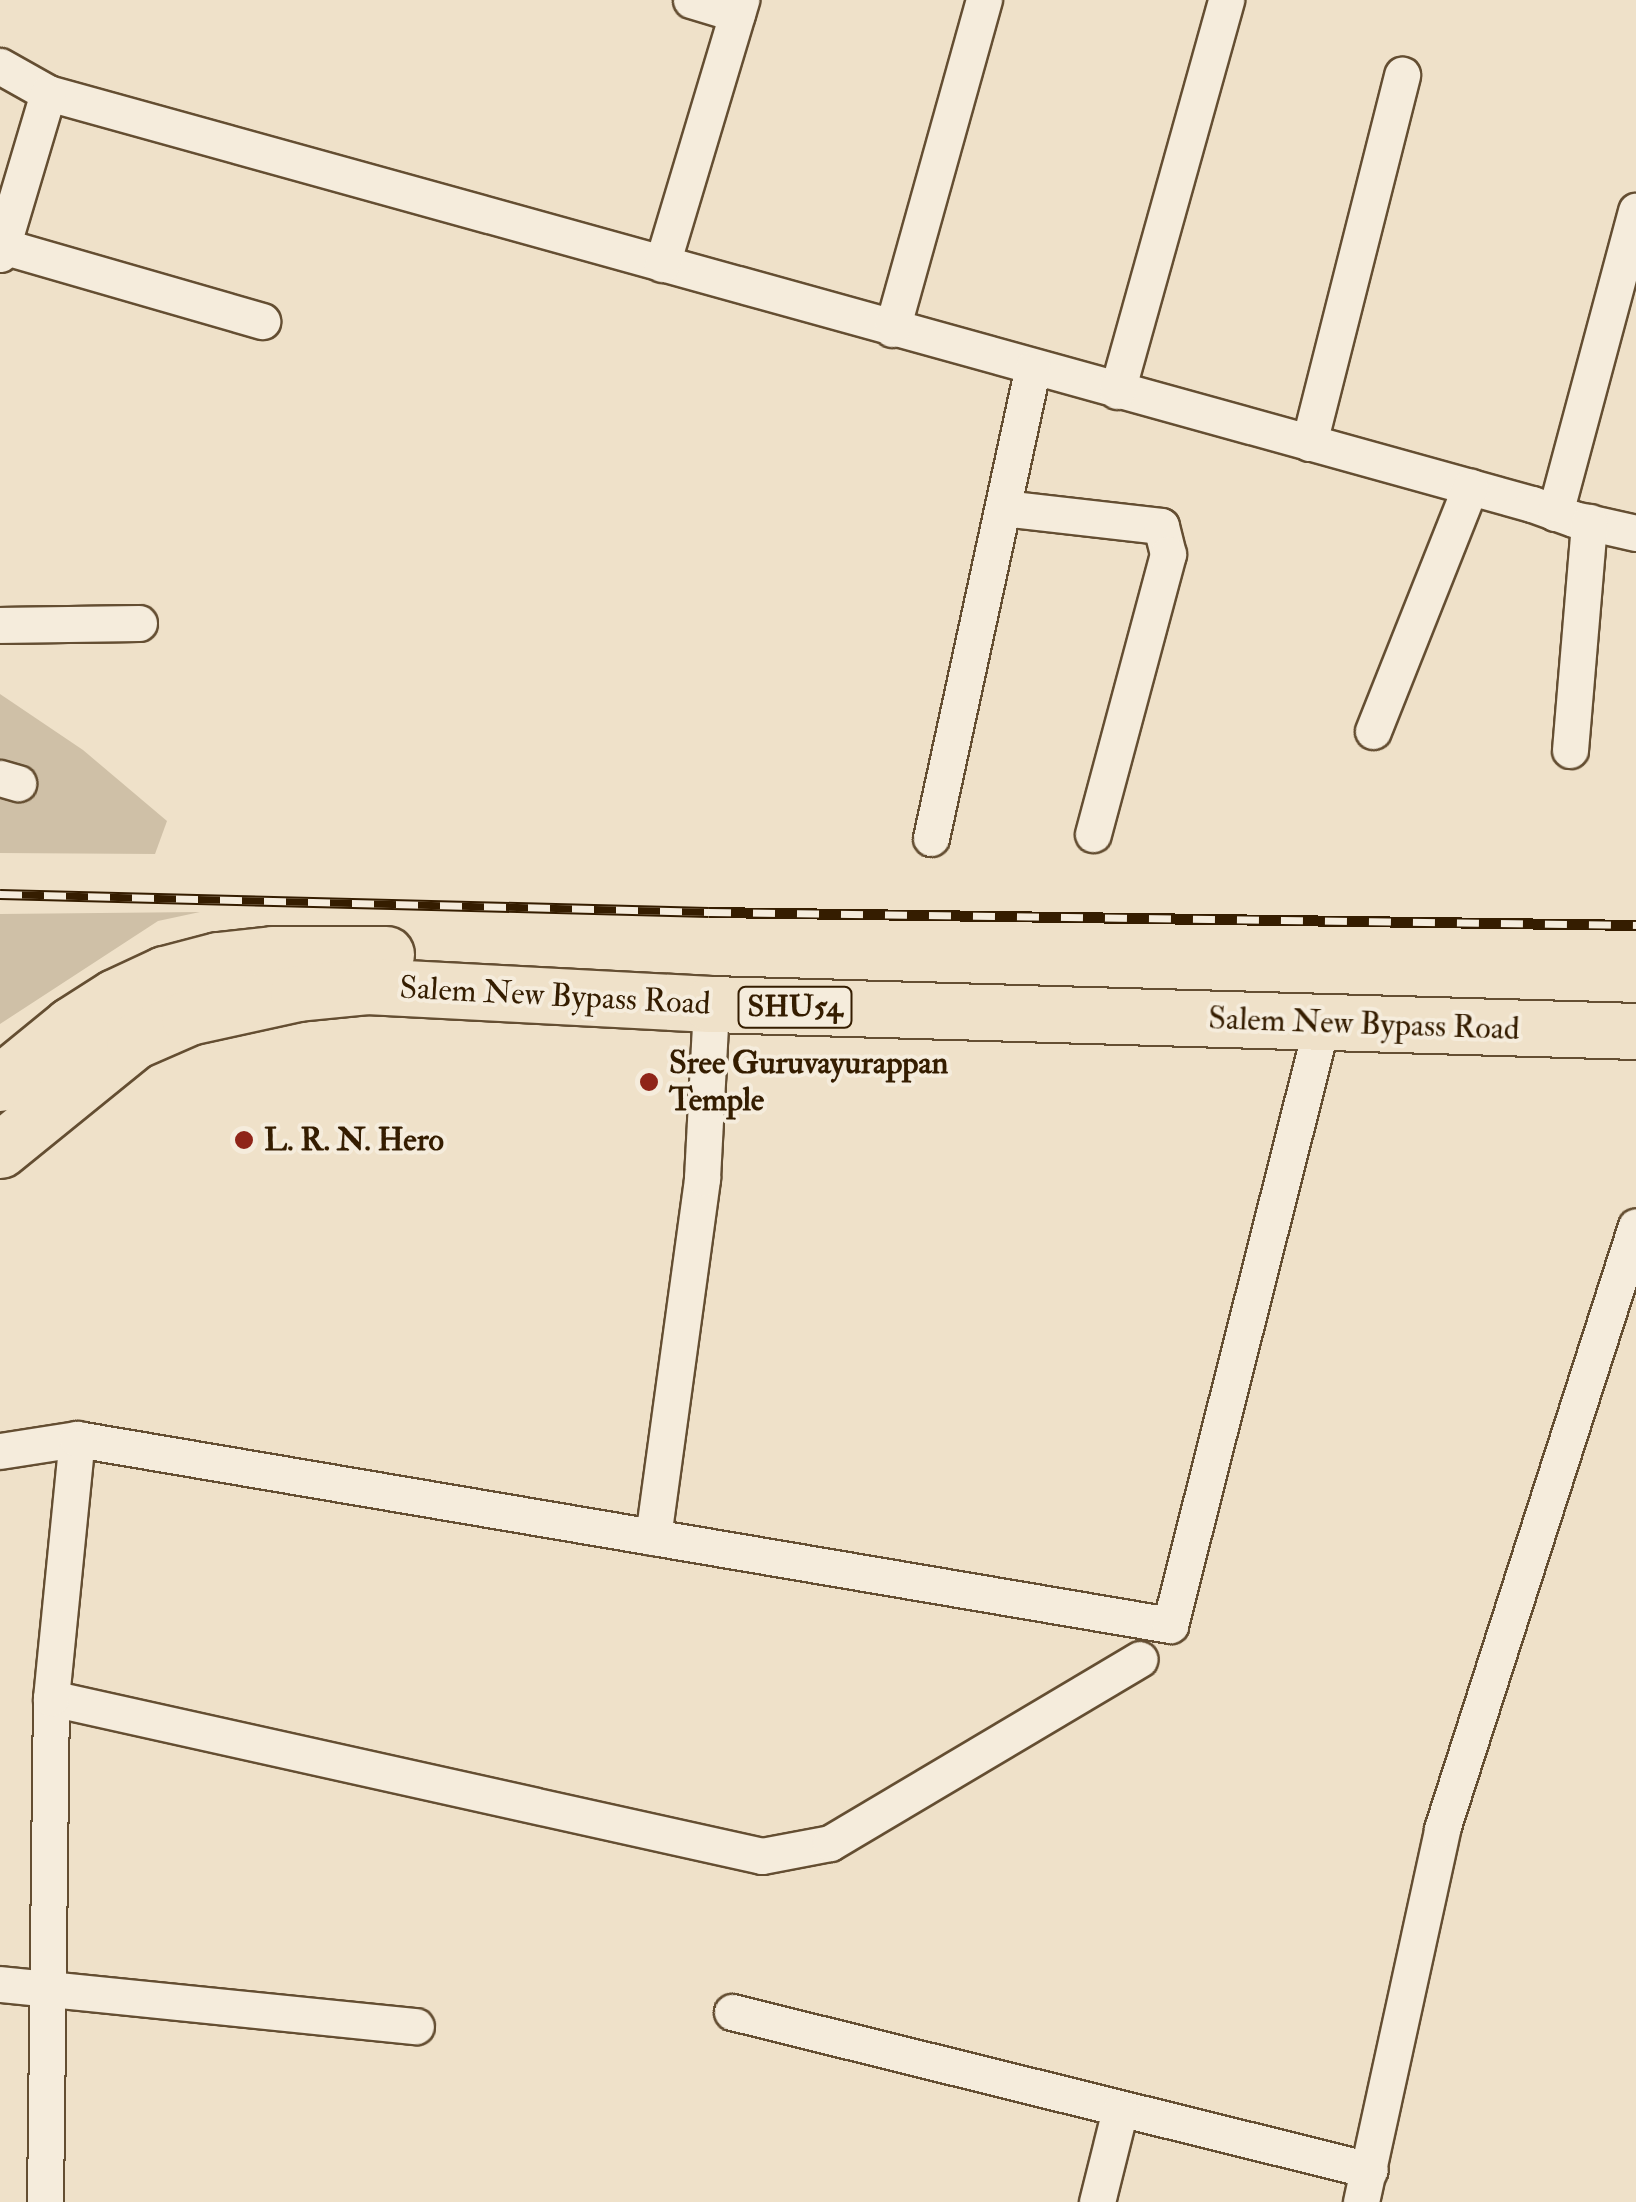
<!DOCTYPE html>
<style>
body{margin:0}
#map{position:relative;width:1636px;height:2202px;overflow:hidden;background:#efe1c9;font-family:"IM FELL Double Pica",serif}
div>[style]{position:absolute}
.green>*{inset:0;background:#cfc0a7}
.roads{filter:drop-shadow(2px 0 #644e32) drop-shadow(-2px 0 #644e32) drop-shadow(0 2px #644e32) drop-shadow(0 -2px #644e32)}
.street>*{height:35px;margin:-17.5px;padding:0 17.5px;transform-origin:17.5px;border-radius:17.5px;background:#f5ecdc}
.primary>*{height:55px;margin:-27.5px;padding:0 27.5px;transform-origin:27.5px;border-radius:27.5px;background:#efe1c9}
.rail>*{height:11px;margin-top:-5.5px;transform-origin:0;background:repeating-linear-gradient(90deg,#f5ecdc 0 22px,#351d00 0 44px);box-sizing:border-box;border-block:2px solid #351d00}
.dots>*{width:28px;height:28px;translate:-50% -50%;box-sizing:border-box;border:5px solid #f5ecdc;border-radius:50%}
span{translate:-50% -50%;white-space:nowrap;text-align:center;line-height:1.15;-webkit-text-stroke:8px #f5ecdc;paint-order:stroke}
.shield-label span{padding:2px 8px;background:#f5ecdc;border:2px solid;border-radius:8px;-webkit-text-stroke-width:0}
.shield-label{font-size:30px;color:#351d00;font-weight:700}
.street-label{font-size:32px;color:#351d00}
.poi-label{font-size:32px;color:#351d00;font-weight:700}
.left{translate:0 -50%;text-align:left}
</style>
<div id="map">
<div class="green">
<i style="clip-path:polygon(0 694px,83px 750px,167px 821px,155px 854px,0 853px)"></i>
<i style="clip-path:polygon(200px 912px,158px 921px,0 1024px,0 914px)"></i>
</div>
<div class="roads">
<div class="street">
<i style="left:691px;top:0;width:48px;rotate:16.9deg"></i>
<i style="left:0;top:66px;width:55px;rotate:29.4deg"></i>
<i style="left:48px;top:93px;width:1540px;rotate:15.48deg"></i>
<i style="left:1532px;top:504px;width:45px;rotate:19.7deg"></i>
<i style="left:1574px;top:519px;width:64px;rotate:12.7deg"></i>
<i style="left:2px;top:246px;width:271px;rotate:16.1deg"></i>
<i style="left:0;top:254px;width:168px;rotate:-73.4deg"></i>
<i style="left:662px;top:264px;width:276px;rotate:-73.3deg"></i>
<i style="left:892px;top:329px;width:342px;rotate:-74.4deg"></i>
<i style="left:1117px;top:391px;width:406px;rotate:-74.4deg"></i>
<i style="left:1309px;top:443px;width:380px;rotate:-75.8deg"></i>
<i style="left:1003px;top:508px;width:159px;rotate:6.5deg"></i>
<i style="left:1161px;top:526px;width:29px;rotate:76deg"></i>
<i style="left:1168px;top:554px;width:290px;rotate:105deg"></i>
<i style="left:1555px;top:513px;width:313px;rotate:-75deg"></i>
<i style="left:0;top:625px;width:139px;rotate:-0.8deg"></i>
<i style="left:1373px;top:731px;width:263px;rotate:-68.3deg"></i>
<i style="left:1570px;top:750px;width:229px;rotate:-85.2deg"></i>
<i style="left:0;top:778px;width:19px;rotate:16deg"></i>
<i style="left:931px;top:838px;width:481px;rotate:-77.8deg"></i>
<i style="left:0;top:1451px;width:78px;rotate:-8.9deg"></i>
<i style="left:653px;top:1537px;width:362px;rotate:-82.2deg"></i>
<i style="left:702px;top:1178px;width:174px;rotate:-87deg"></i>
<i style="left:51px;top:1698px;width:728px;rotate:12.53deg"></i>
<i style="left:762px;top:1856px;width:69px;rotate:-10.8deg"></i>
<i style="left:830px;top:1843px;width:360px;rotate:-30.7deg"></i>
<i style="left:0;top:1984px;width:418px;rotate:5.8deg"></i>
<i style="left:732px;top:2012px;width:657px;rotate:13.91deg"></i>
<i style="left:45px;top:2202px;width:504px;rotate:-89.32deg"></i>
<i style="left:51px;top:1698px;width:260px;rotate:-84.3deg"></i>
<i style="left:77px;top:1439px;width:1109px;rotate:9.66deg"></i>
<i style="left:1170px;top:1625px;width:621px;rotate:-75.83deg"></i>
<i style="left:1097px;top:2202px;width:95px;rotate:-76deg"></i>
<i style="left:1361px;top:2202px;width:382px;rotate:-77.7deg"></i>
<i style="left:1442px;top:1829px;width:633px;rotate:-72.17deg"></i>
</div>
<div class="primary">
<i style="left:0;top:1083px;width:92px;rotate:-39.2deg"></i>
<i style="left:71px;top:1025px;width:52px;rotate:-32.5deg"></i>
<i style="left:115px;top:997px;width:54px;rotate:-25.1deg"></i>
<i style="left:164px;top:974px;width:56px;rotate:-14.5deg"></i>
<i style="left:218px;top:960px;width:55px;rotate:-6.2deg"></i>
<i style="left:273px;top:954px;width:113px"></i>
<i style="left:0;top:1150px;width:173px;rotate:-39.1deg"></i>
<i style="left:134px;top:1041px;width:60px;rotate:-23.6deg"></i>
<i style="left:189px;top:1017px;width:112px;rotate:-12.4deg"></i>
<i style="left:298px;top:993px;width:69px;rotate:-5.8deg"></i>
<i style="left:367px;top:986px;width:344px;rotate:3deg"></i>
<i style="left:711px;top:1004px;width:925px;rotate:1.67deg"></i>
</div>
</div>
<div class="rail">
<i style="left:0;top:894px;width:709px;rotate:1.45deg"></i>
<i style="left:709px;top:912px;width:927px;rotate:0.8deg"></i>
</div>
<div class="dots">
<i style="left:649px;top:1082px;background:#8f2418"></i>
<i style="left:244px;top:1140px;background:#8f2418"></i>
</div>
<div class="shield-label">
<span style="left:795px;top:1007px">SHU54</span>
</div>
<div class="street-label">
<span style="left:555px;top:996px;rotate:3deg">Salem New Bypass Road</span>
<span style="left:1364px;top:1024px;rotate:2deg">Salem New Bypass Road</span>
</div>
<div class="poi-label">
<span class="left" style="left:669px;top:1082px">Sree Guruvayurappan<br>Temple</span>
<span class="left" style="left:264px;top:1140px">L. R. N. Hero</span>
</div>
</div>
